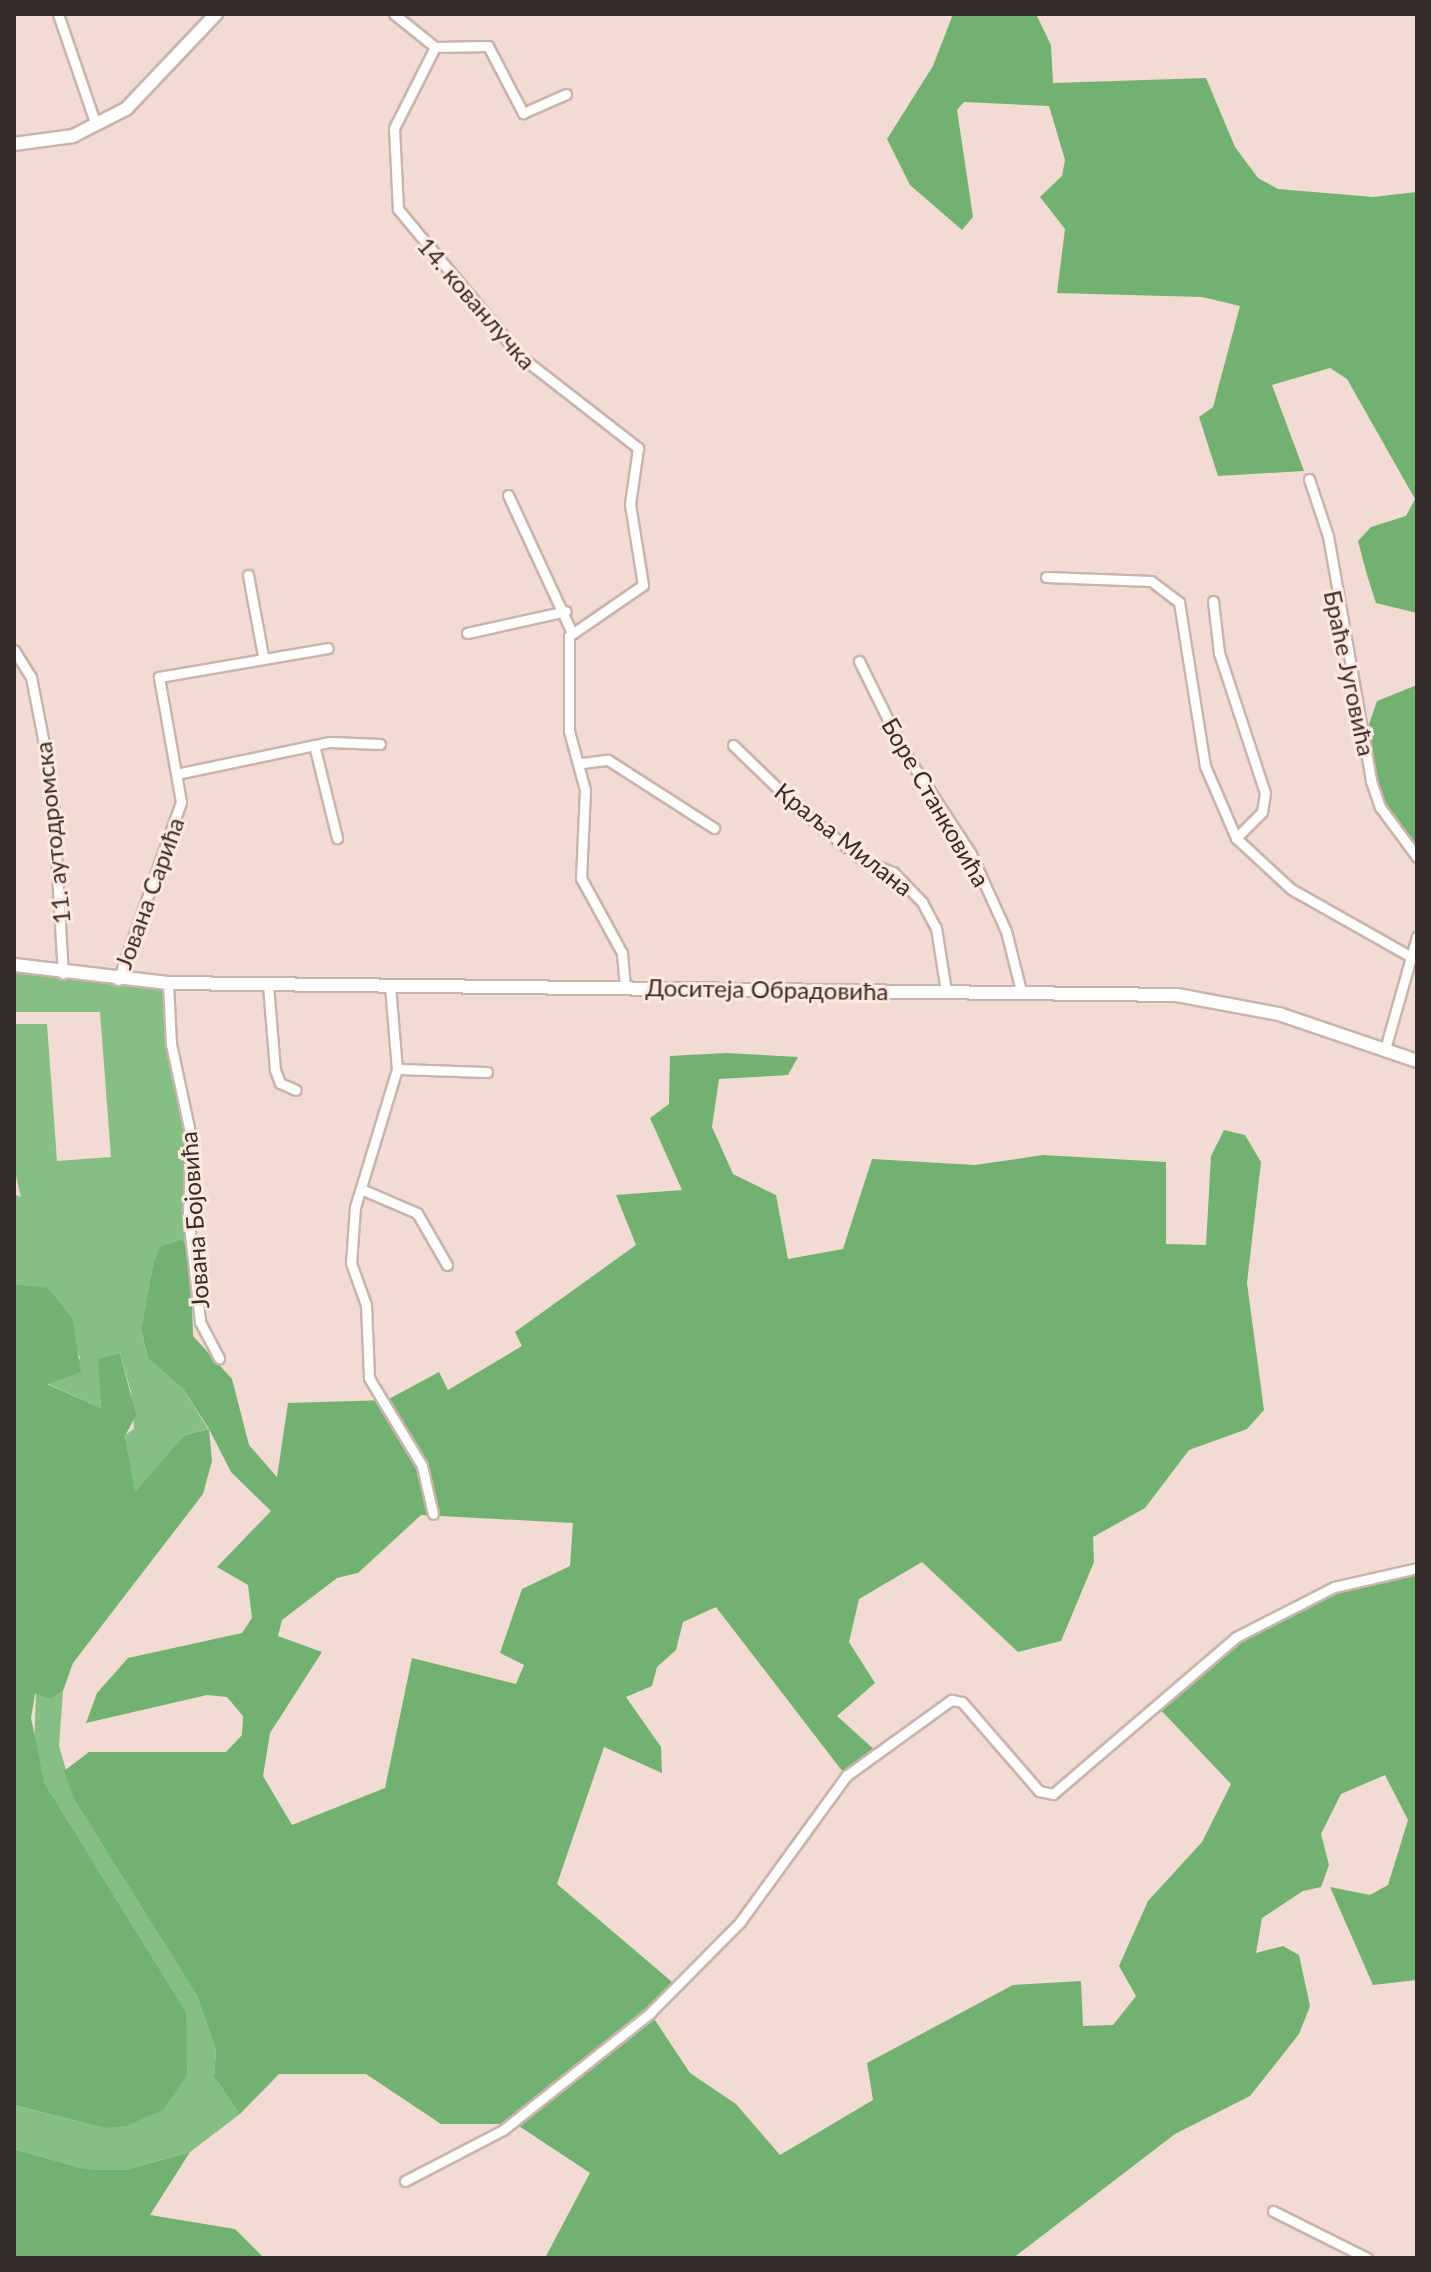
<!DOCTYPE html>
<meta charset="utf-8">
<style>
body{margin:0}
#map{position:relative;width:1431px;height:2272px;overflow:hidden;background:#f1dbd2;font-family:Lato,sans-serif}
div>[style]{position:absolute}
.green>*{inset:0;background:#85bf83}
.forest>*{inset:0;background:#72b271}
.roads{filter:drop-shadow(2px 0 #c9b4ab) drop-shadow(-2px 0 #c9b4ab) drop-shadow(0 2px #c9b4ab) drop-shadow(0 -2px #c9b4ab)}
.street>*{height:9px;margin:-4.5px;padding:0 4.5px;transform-origin:4.5px;border-radius:4.5px;background:#fff}
.secondary>*{height:12px;margin:-6px;padding:0 6px;transform-origin:6px;border-radius:6px;background:#fff}
span{translate:-50% -50%;white-space:nowrap;text-align:center;line-height:1.15;-webkit-text-stroke:6px #ffe9df;paint-order:stroke}
.street-label{font-size:24px;color:#362d2a}
.frame{position:absolute;inset:0;border:16px solid #362d2a;pointer-events:none}
</style>
<div id="map">
<div class="green">
<i style="clip-path:polygon(14px 965px,168px 983px,171px 1044px,191px 1137px,191px 1255px,153px 1265px,141px 1331px,148px 1358px,184px 1390px,208px 1429px,185px 1435px,145px 1489px,134px 1492px,125px 1435px,134px 1429px,131px 1392px,120px 1353px,99px 1359px,101px 1408px,46px 1383px,68px 1376px,80px 1358px,48px 1289px,14px 1284px,14px 1194px,21px 1197px,14px 1168px,14px 1024px,47px 1024px,57px 1161px,111px 1157px,100px 1012px,14px 1012px)"></i>
<i style="clip-path:polygon(63px 1691px,59px 1746px,75px 1801px,197px 1996px,216px 2050px,214px 2077px,240px 2114px,190px 2152px,126px 2170px,85px 2169px,14px 2149px,14px 2105px,104px 2128px,163px 2110px,186px 2012px,44px 1782px,34px 1747px,36px 1694px,51px 1699px)"></i>
</div>
<div class="forest">
<i style="clip-path:polygon(953px 14px,1036px 14px,1051px 45px,1053px 83px,1206px 78px,1235px 147px,1258px 178px,1278px 189px,1373px 197px,1417px 192px,1417px 613px,1376px 603px,1367px 575px,1358px 541px,1371px 527px,1406px 516px,1415px 499px,1347px 379px,1330px 368px,1272px 385px,1304px 471px,1218px 476px,1199px 417px,1213px 407px,1240px 306px,1202px 297px,1057px 293px,1065px 229px,1040px 197px,1062px 176px,1065px 160px,1049px 106px,964px 102px,957px 110px,973px 217px,962px 230px,910px 185px,887px 139px,933px 66px)"></i>
<i style="clip-path:polygon(1417px 685px,1417px 858px,1371px 781px,1367px 730px,1377px 701px)"></i>
<i style="clip-path:polygon(evenodd,726px 1053px,798px 1057px,788px 1075px,719px 1079px,712px 1127px,733px 1174px,776px 1195px,788px 1259px,843px 1249px,872px 1159px,975px 1165px,1043px 1155px,1166px 1162px,1166px 1244px,1206px 1245px,1211px 1156px,1224px 1130px,1245px 1135px,1261px 1162px,1247px 1283px,1264px 1410px,1247px 1429px,1189px 1450px,1145px 1508px,1093px 1537px,1094px 1562px,1061px 1641px,1018px 1652px,922px 1562px,859px 1599px,849px 1642px,875px 1683px,837px 1716px,878px 1753px,846px 1776px,716px 1607px,683px 1622px,676px 1650px,657px 1667px,652px 1686px,626px 1697px,661px 1747px,662px 1773px,604px 1747px,557px 1884px,678px 1987px,651px 2014px,690px 2073px,736px 2104px,780px 2155px,873px 2100px,867px 2063px,1013px 1985px,1081px 1981px,1083px 2026px,1113px 2025px,1136px 1996px,1119px 1966px,1148px 1901px,1202px 1842px,1231px 1784px,1157px 1706px,1236px 1637px,1328px 1590px,1417px 1568px,1417px 1980px,1373px 1985px,1330px 1887px,1370px 1895px,1388px 1885px,1408px 1820px,1385px 1775px,1341px 1794px,1321px 1834px,1329px 1865px,1321px 1887px,1303px 1891px,1262px 1918px,1256px 1953px,1283px 1946px,1299px 1955px,1310px 2006px,1299px 2034px,1250px 2096px,1175px 2134px,1013px 2258px,545px 2258px,590px 2173px,516px 2124px,441px 2124px,366px 2074px,279px 2074px,240px 2114px,214px 2077px,216px 2050px,197px 1996px,75px 1801px,64px 1771px,89px 1752px,226px 1752px,242px 1735px,243px 1716px,227px 1697px,207px 1695px,86px 1723px,97px 1693px,128px 1658px,242px 1633px,252px 1618px,248px 1585px,217px 1567px,271px 1511px,231px 1472px,209px 1429px,212px 1461px,203px 1494px,73px 1663px,63px 1691px,51px 1699px,35px 1694px,31px 1718px,44px 1782px,186px 2012px,187px 2075px,163px 2110px,126px 2126px,104px 2128px,14px 2105px,14px 1284px,48px 1288px,72px 1318px,81px 1372px,47px 1384px,101px 1408px,98px 1359px,120px 1353px,136px 1415px,125px 1436px,135px 1492px,185px 1435px,209px 1429px,184px 1390px,148px 1358px,141px 1330px,153px 1265px,161px 1246px,182px 1240px,191px 1255px,193px 1336px,232px 1379px,249px 1445px,277px 1477px,288px 1403px,387px 1400px,439px 1372px,448px 1390px,522px 1346px,515px 1332px,636px 1245px,616px 1195px,682px 1190px,650px 1118px,669px 1104px,670px 1056px,726px 1053px,421px 1515px,573px 1523px,570px 1566px,522px 1589px,500px 1653px,524px 1665px,516px 1684px,412px 1658px,385px 1788px,292px 1825px,263px 1776px,270px 1733px,322px 1652px,278px 1636px,282px 1620px,337px 1578px,358px 1573px,421px 1515px)"></i>
<i style="clip-path:polygon(14px 2149px,85px 2169px,126px 2170px,190px 2152px,150px 2215px,235px 2229px,264px 2258px,14px 2258px)"></i>
</div>
<div class="roads">
<div class="street">
<i style="left:58px;top:14px;width:117px;rotate:71.1deg"></i>
<i style="left:394px;top:14px;width:53px;rotate:38.8deg"></i>
<i style="left:435px;top:47px;width:91px;rotate:116.8deg"></i>
<i style="left:394px;top:128px;width:81px;rotate:87.2deg"></i>
<i style="left:398px;top:209px;width:191px;rotate:50.3deg"></i>
<i style="left:520px;top:356px;width:150px;rotate:37.9deg"></i>
<i style="left:638px;top:448px;width:57px;rotate:98.1deg"></i>
<i style="left:630px;top:504px;width:82px;rotate:80.9deg"></i>
<i style="left:643px;top:585px;width:90px;rotate:145.4deg"></i>
<i style="left:569px;top:636px;width:95px;rotate:90deg"></i>
<i style="left:569px;top:731px;width:61px;rotate:74.8deg"></i>
<i style="left:585px;top:790px;width:88px;rotate:92.6deg"></i>
<i style="left:581px;top:878px;width:85px;rotate:61.3deg"></i>
<i style="left:622px;top:953px;width:35px;rotate:85deg"></i>
<i style="left:435px;top:47px;width:53px;rotate:-1.1deg"></i>
<i style="left:488px;top:46px;width:76px;rotate:62.4deg"></i>
<i style="left:523px;top:113px;width:47px;rotate:-23.8deg"></i>
<i style="left:1309px;top:479px;width:60px;rotate:71.6deg"></i>
<i style="left:1328px;top:536px;width:249px;rotate:80deg"></i>
<i style="left:1371px;top:781px;width:28px;rotate:71deg"></i>
<i style="left:1380px;top:807px;width:62px;rotate:53.5deg"></i>
<i style="left:508px;top:495px;width:150px;rotate:65.1deg"></i>
<i style="left:248px;top:575px;width:82px;rotate:79.5deg"></i>
<i style="left:1046px;top:577px;width:105px;rotate:2.2deg"></i>
<i style="left:1151px;top:581px;width:35px;rotate:37deg"></i>
<i style="left:1179px;top:602px;width:166px;rotate:81deg"></i>
<i style="left:1205px;top:766px;width:78px;rotate:66.7deg"></i>
<i style="left:1213px;top:601px;width:52px;rotate:83.4deg"></i>
<i style="left:1219px;top:653px;width:147px;rotate:71.8deg"></i>
<i style="left:1265px;top:793px;width:19px;rotate:99deg"></i>
<i style="left:1262px;top:812px;width:37px;rotate:135deg"></i>
<i style="left:1236px;top:838px;width:75px;rotate:42.8deg"></i>
<i style="left:1291px;top:889px;width:138px;rotate:29.5deg"></i>
<i style="left:467px;top:633px;width:101px;rotate:-12.5deg"></i>
<i style="left:14px;top:650px;width:32px;rotate:58deg"></i>
<i style="left:31px;top:677px;width:110px;rotate:79deg"></i>
<i style="left:52px;top:785px;width:189px;rotate:86.7deg"></i>
<i style="left:859px;top:661px;width:99px;rotate:63.7deg"></i>
<i style="left:903px;top:750px;width:124px;rotate:56.8deg"></i>
<i style="left:971px;top:854px;width:85px;rotate:65.6deg"></i>
<i style="left:1006px;top:931px;width:62px;rotate:76deg"></i>
<i style="left:314px;top:745px;width:96px;rotate:76.1deg"></i>
<i style="left:733px;top:745px;width:92px;rotate:44.1deg"></i>
<i style="left:799px;top:809px;width:83px;rotate:38.7deg"></i>
<i style="left:864px;top:861px;width:31px;rotate:21deg"></i>
<i style="left:893px;top:872px;width:42px;rotate:46deg"></i>
<i style="left:922px;top:902px;width:30px;rotate:62deg"></i>
<i style="left:936px;top:928px;width:64px;rotate:81deg"></i>
<i style="left:582px;top:763px;width:26px;rotate:-7deg"></i>
<i style="left:608px;top:760px;width:126px;rotate:32.7deg"></i>
<i style="left:181px;top:773px;width:152px;rotate:-11.8deg"></i>
<i style="left:330px;top:742px;width:50px;rotate:2.3deg"></i>
<i style="left:118px;top:980px;width:189px;rotate:-70.5deg"></i>
<i style="left:181px;top:802px;width:127px;rotate:-100deg"></i>
<i style="left:159px;top:677px;width:171px;rotate:-9.7deg"></i>
<i style="left:168px;top:983px;width:61px;rotate:87.2deg"></i>
<i style="left:171px;top:1044px;width:95px;rotate:77.9deg"></i>
<i style="left:191px;top:1137px;width:79px;rotate:92.2deg"></i>
<i style="left:188px;top:1216px;width:107px;rotate:83.5deg"></i>
<i style="left:200px;top:1322px;width:41px;rotate:62.2deg"></i>
<i style="left:268px;top:985px;width:85px;rotate:85.3deg"></i>
<i style="left:275px;top:1070px;width:14px;rotate:69deg"></i>
<i style="left:280px;top:1083px;width:17px;rotate:24deg"></i>
<i style="left:390px;top:986px;width:83px;rotate:85.2deg"></i>
<i style="left:397px;top:1069px;width:144px;rotate:106.9deg"></i>
<i style="left:355px;top:1207px;width:56px;rotate:94.1deg"></i>
<i style="left:351px;top:1263px;width:45px;rotate:70.3deg"></i>
<i style="left:366px;top:1305px;width:73px;rotate:87.6deg"></i>
<i style="left:369px;top:1378px;width:103px;rotate:58.9deg"></i>
<i style="left:422px;top:1466px;width:49px;rotate:77.1deg"></i>
<i style="left:1385px;top:1049px;width:117px;rotate:-74.2deg"></i>
<i style="left:397px;top:1069px;width:90px;rotate:1.9deg"></i>
<i style="left:361px;top:1189px;width:61px;rotate:23.2deg"></i>
<i style="left:417px;top:1213px;width:60px;rotate:60deg"></i>
<i style="left:405px;top:2181px;width:110px;rotate:-27.5deg"></i>
<i style="left:503px;top:2130px;width:188px;rotate:-38.5deg"></i>
<i style="left:650px;top:2013px;width:128px;rotate:-45.3deg"></i>
<i style="left:740px;top:1922px;width:180px;rotate:-54deg"></i>
<i style="left:846px;top:1776px;width:130px;rotate:-35.9deg"></i>
<i style="left:951px;top:1700px;width:11px;rotate:10deg"></i>
<i style="left:962px;top:1702px;width:118px;rotate:49.1deg"></i>
<i style="left:1039px;top:1791px;width:14px;rotate:12deg"></i>
<i style="left:1053px;top:1794px;width:241px;rotate:-40.6deg"></i>
<i style="left:1236px;top:1637px;width:110px;rotate:-27deg"></i>
<i style="left:1334px;top:1587px;width:85px;rotate:-12.9deg"></i>
<i style="left:1273px;top:2211px;width:105px;rotate:26.6deg"></i>
</div>
<div class="secondary">
<i style="left:14px;top:144px;width:60px;rotate:-7.7deg"></i>
<i style="left:73px;top:136px;width:59px;rotate:-27deg"></i>
<i style="left:126px;top:109px;width:131px;rotate:-46.5deg"></i>
<i style="left:14px;top:965px;width:155px;rotate:6.7deg"></i>
<i style="left:168px;top:983px;width:1009px;rotate:0.68deg"></i>
<i style="left:1177px;top:995px;width:104px;rotate:10.6deg"></i>
<i style="left:1279px;top:1014px;width:146px;rotate:18.8deg"></i>
</div>
</div>
<div class="street-label">
<span style="left:477px;top:303px;rotate:49deg">14. кованлучка</span>
<span style="left:1350px;top:673px;rotate:78deg">Браће Југовића</span>
<span style="left:936px;top:802px;rotate:60deg">Боре Станковића</span>
<span style="left:52px;top:833px;rotate:-96deg">11. аутодромска</span>
<span style="left:844px;top:839px;rotate:38deg">Краља Милана</span>
<span style="left:149px;top:893px;rotate:-70deg">Јована Сарића</span>
<span style="left:767px;top:989px;rotate:1deg">Доситеја Обрадовића</span>
<span style="left:194px;top:1220px;rotate:-94deg">Јована Бојовића</span>
</div>
<div class="frame"></div>
</div>
